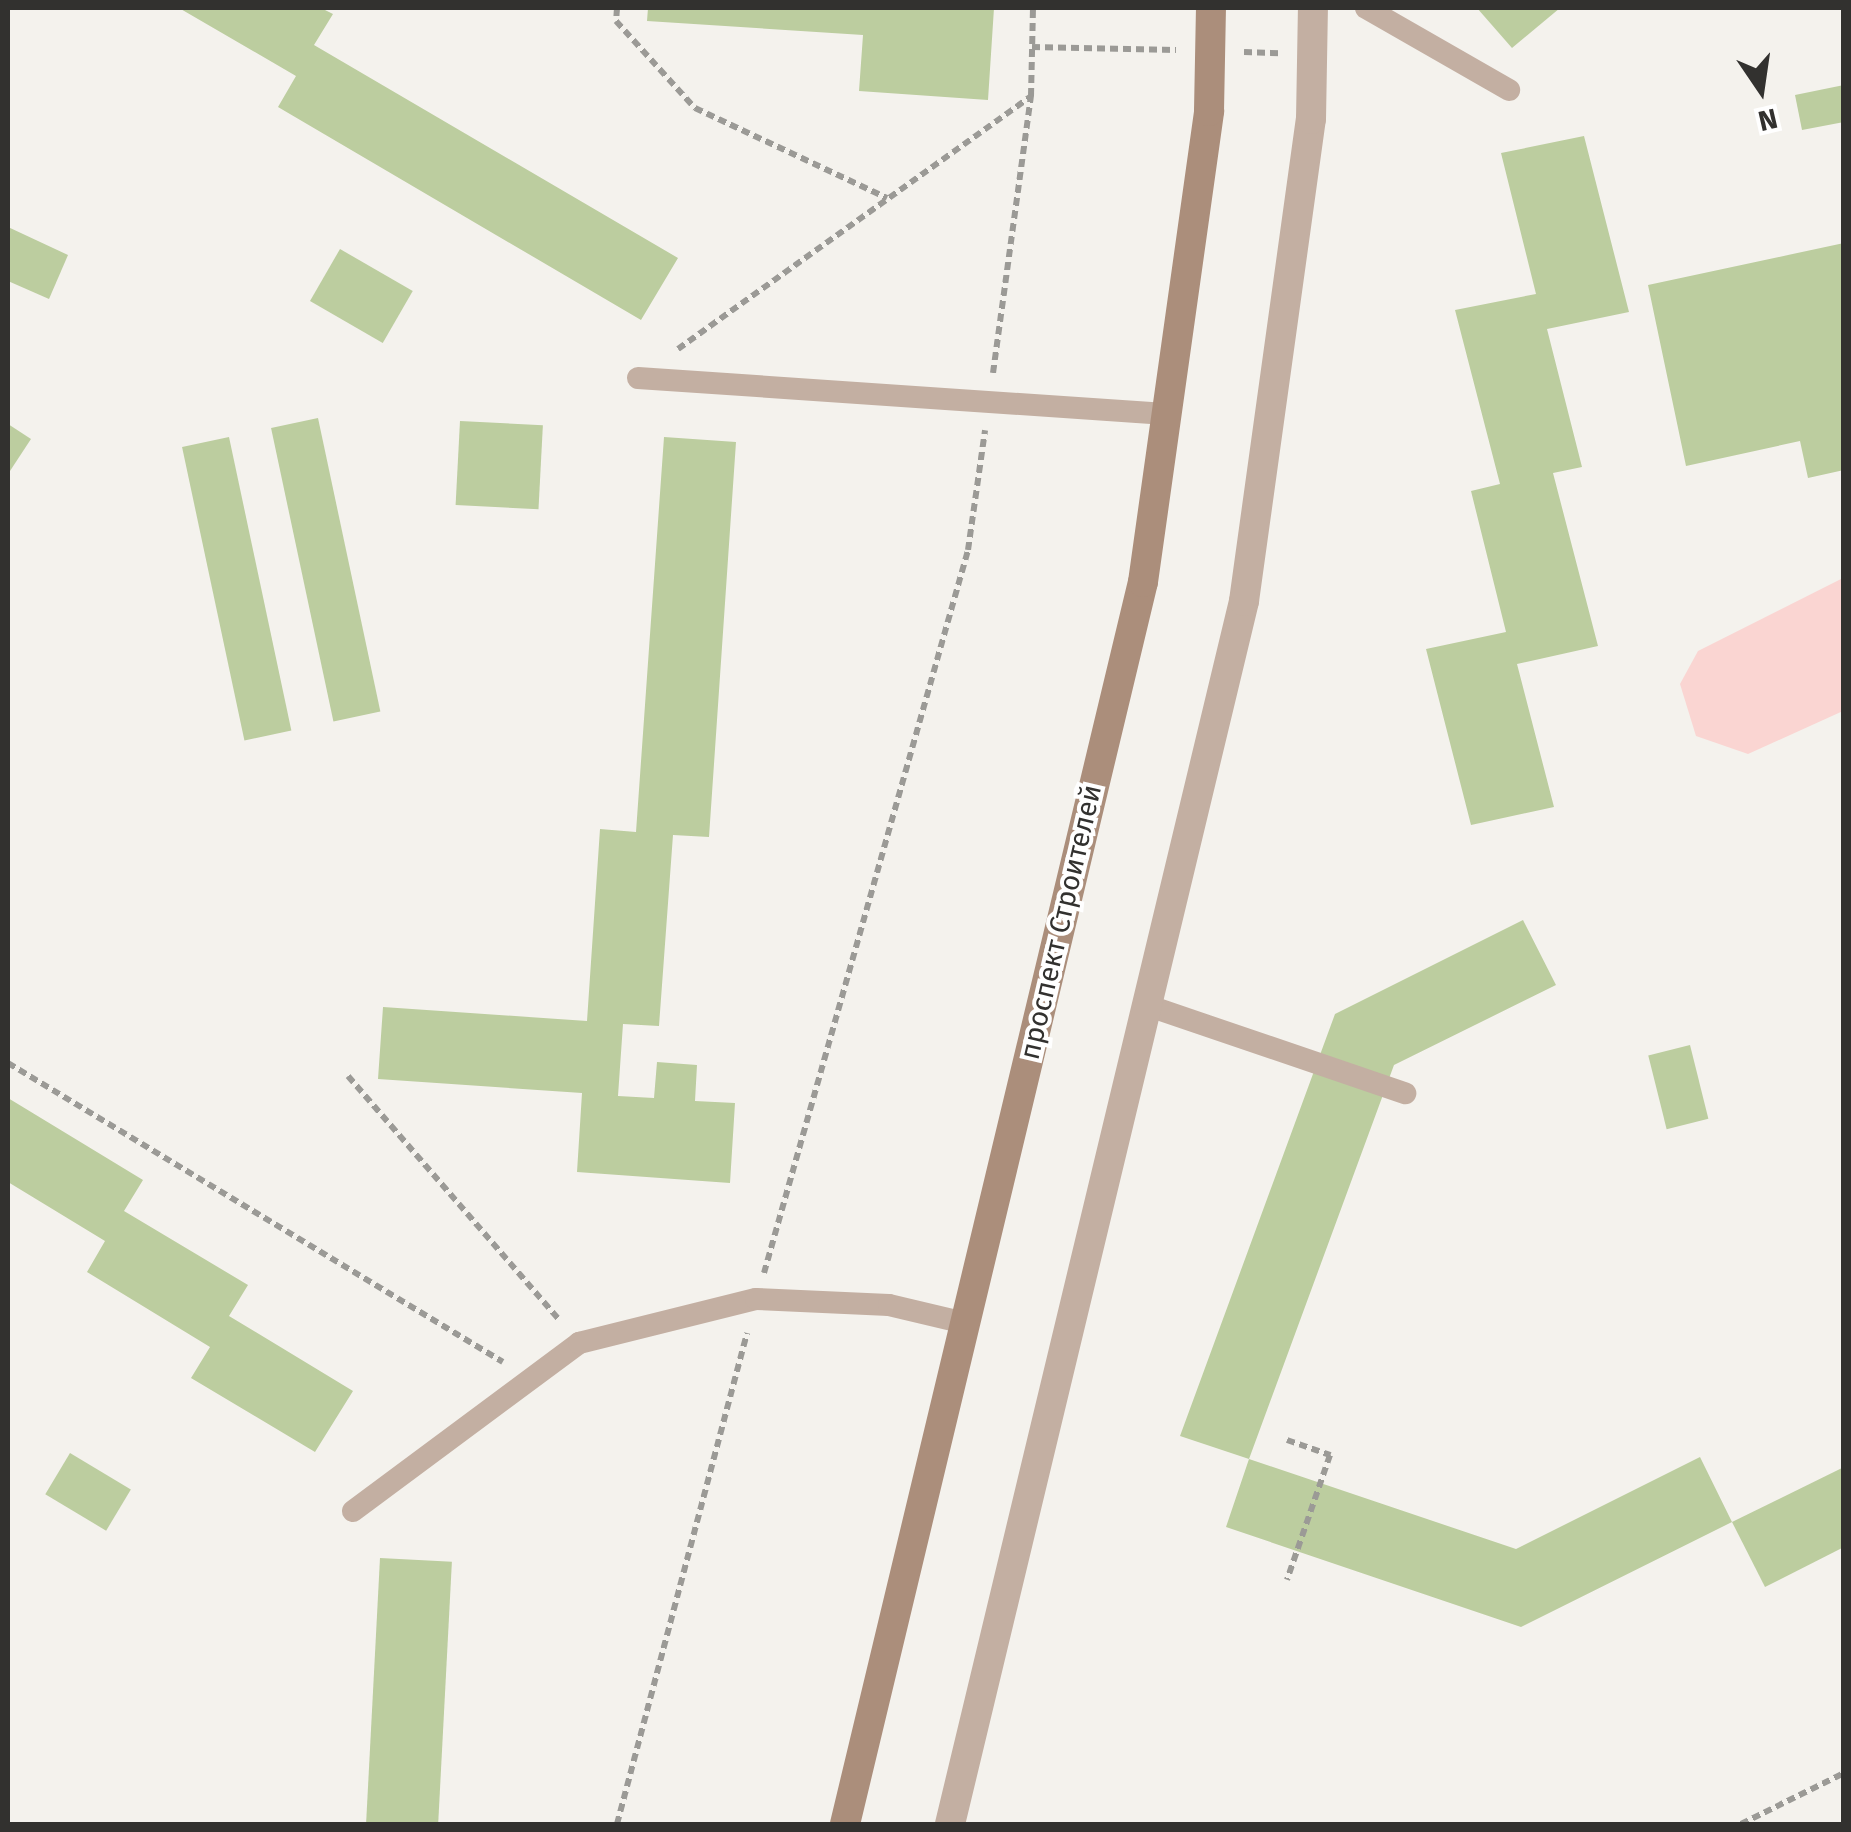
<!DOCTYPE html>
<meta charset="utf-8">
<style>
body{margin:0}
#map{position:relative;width:1851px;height:1832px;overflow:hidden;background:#f4f2ed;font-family:"Fira Sans",sans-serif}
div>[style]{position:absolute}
.green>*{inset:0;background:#fad5d2}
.building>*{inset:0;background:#bccd9f;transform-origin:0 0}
.path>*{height:6px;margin-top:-3px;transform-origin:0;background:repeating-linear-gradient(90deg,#9b9a96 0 8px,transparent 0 13px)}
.lane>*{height:22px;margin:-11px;padding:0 11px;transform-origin:11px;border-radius:11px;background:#c3afa2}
.street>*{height:30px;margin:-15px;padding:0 15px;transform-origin:15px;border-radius:15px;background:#c3afa2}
.secondary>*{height:30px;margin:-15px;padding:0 15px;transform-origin:15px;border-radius:15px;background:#ab8e7b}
span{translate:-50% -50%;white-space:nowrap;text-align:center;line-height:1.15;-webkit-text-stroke:8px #fff;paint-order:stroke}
.street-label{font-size:28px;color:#32312f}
.frame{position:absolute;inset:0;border:10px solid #32312f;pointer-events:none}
.north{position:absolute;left:1711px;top:40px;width:100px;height:100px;-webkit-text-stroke:8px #fff;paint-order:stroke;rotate:167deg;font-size:28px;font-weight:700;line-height:40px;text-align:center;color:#32312f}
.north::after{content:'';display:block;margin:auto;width:35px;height:45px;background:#32312f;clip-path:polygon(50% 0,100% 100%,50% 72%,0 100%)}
</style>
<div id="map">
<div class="green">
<i style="clip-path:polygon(1843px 578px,1843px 711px,1748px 754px,1696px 736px,1680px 684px,1698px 651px)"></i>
</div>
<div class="building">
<i style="clip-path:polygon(179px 8px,321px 8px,333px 14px,314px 45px,678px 258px,641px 320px,278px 107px,296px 76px)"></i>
<i style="clip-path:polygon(648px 8px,994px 8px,988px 100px,859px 91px,863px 35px,647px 21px)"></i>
<i style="clip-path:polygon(1477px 8px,1560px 8px,1512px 48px)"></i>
<i style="clip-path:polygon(1844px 85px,1844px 122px,1802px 130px,1795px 95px)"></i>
<i style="clip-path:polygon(1584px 136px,1629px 312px,1547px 329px,1582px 467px,1553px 473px,1598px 646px,1517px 664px,1554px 807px,1471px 825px,1426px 649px,1506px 632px,1471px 491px,1500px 484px,1455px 310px,1536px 294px,1501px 153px)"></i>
<i style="clip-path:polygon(8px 227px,68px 255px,49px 299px,8px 281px)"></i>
<i style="clip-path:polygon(1844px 243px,1844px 470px,1808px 478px,1800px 441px,1686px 466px,1648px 285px)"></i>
<i style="left:340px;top:249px;width:84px;height:60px;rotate:30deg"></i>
<i style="left:318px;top:418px;width:300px;height:48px;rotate:78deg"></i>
<i style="left:460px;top:421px;width:83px;height:84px;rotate:3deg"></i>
<i style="clip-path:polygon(8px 424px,31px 439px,8px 474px)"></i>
<i style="left:229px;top:437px;width:300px;height:48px;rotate:78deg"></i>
<i style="clip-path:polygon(664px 437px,736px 442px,709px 837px,673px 835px,659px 1026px,623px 1024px,618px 1096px,654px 1098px,657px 1062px,697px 1065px,695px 1101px,735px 1103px,730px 1183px,577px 1172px,582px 1093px,378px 1079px,383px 1007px,587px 1021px,600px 829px,636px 832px)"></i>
<i style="clip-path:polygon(1523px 920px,1556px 985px,1394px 1065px,1249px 1459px,1180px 1436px,1335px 1014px)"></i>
<i style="left:1690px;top:1045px;width:76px;height:43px;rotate:76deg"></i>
<i style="clip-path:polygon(8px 1098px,143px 1180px,124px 1211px,248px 1285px,229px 1316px,353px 1391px,315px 1452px,191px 1378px,210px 1347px,87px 1272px,105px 1241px,8px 1182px)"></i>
<i style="left:70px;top:1453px;width:71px;height:48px;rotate:31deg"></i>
<i style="clip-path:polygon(1700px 1457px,1732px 1522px,1521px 1627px,1226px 1527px,1249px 1459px,1516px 1549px)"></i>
<i style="clip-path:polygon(1844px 1467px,1844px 1547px,1765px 1587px,1732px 1522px)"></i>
<i style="left:380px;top:1558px;width:72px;height:267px;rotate:3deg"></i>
</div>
<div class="path">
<i style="left:617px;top:8px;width:13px;rotate:94deg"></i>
<i style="left:616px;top:21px;width:118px;rotate:47.8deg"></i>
<i style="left:695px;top:108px;width:212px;rotate:25.1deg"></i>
<i style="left:1032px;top:47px;width:144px;rotate:1.2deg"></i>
<i style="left:1244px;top:52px;width:37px;rotate:2deg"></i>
<i style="left:678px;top:349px;width:433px;rotate:-35.6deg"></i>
<i style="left:993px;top:373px;width:280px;rotate:-82.2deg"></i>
<i style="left:1031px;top:96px;width:88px;rotate:-88.7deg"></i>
<i style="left:8px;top:1063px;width:578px;rotate:31.13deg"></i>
<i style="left:348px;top:1076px;width:323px;rotate:49.1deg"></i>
<i style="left:764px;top:1273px;width:751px;rotate:-74.24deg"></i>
<i style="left:968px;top:550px;width:121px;rotate:-81.9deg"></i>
<i style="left:1287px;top:1440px;width:46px;rotate:19.2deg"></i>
<i style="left:1330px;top:1455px;width:132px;rotate:109deg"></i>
<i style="left:617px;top:1824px;width:508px;rotate:-75.17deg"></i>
<i style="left:1741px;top:1824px;width:115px;rotate:-26.3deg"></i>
</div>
<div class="lane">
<i style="left:1366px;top:8px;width:165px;rotate:29.8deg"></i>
<i style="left:638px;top:378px;width:529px;rotate:3.9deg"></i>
<i style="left:1146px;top:1005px;width:274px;rotate:18.8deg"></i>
<i style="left:353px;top:1511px;width:282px;rotate:-36.6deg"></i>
<i style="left:579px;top:1343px;width:182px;rotate:-14deg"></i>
<i style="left:756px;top:1299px;width:133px;rotate:2.6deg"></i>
<i style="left:889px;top:1305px;width:78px;rotate:13.3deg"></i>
</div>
<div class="street">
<i style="left:950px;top:1824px;width:1258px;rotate:-76.48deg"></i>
<i style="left:1244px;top:601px;width:487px;rotate:-82.1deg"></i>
<i style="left:1311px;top:119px;width:111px;rotate:-89deg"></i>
</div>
<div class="secondary">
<i style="left:845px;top:1824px;width:1277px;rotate:-76.51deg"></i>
<i style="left:1143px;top:582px;width:476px;rotate:-82deg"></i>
<i style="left:1209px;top:111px;width:103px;rotate:-88.9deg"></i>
</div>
<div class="street-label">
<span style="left:1061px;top:922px;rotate:-77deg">проспект Строителей</span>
</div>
<div class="frame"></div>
<div class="north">N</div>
</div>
